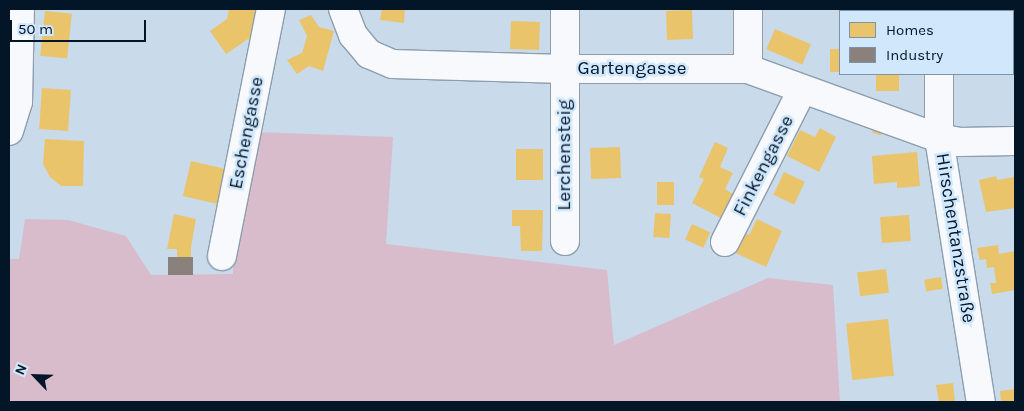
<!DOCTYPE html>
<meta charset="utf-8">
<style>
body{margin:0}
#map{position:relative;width:1024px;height:411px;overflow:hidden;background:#c9daeb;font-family:Karla,sans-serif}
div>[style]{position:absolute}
.green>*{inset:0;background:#d8bccb}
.homes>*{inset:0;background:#e9c46a;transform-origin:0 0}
.industry>*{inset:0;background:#8a817c;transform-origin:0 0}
.roads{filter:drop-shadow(1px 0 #8c9eae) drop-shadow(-1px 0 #8c9eae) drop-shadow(0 1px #8c9eae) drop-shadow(0 -1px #8c9eae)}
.minor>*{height:28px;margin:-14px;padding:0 14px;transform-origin:14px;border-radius:14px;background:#f7f9fc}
span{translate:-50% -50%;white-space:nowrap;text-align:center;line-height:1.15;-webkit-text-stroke:5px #d1e7fb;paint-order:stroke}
.street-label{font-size:19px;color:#021628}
.frame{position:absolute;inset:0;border:10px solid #021628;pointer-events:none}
.legend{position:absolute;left:839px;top:10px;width:175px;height:65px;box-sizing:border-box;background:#d1e7fb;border:1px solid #7e93a7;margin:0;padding:6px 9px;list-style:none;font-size:15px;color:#021628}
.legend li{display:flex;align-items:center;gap:10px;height:25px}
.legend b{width:25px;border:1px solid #7e93a7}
.north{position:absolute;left:10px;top:351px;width:50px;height:50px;-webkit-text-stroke:4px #d1e7fb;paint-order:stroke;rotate:294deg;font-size:14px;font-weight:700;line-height:20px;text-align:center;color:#021628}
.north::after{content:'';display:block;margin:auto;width:18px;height:22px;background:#021628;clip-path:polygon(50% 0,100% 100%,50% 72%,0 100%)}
.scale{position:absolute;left:10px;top:20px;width:136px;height:22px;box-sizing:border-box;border:2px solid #021628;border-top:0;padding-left:6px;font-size:15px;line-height:18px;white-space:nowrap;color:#021628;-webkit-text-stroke:4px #d1e7fb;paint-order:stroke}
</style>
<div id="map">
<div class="green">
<i style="clip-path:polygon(254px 132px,393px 137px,386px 244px,607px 270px,614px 345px,768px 278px,833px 285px,840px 402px,9px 402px,9px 259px,19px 259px,25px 219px,68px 220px,126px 236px,151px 275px,233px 274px,234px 230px)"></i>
</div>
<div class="homes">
<i style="clip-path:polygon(229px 9px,256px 9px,251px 37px,226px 54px,210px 31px,227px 19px)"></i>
<i style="clip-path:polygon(382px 9px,405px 9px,404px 23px,380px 20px)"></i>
<i style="left:856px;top:9px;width:17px;height:2px"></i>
<i style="left:692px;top:10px;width:29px;height:26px;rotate:88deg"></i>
<i style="left:45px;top:11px;width:27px;height:45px;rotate:6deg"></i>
<i style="clip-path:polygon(311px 15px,319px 27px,334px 31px,323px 71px,309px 66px,297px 74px,287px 60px,302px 53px,307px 36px,299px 20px)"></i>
<i style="left:511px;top:21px;width:29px;height:28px;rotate:2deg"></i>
<i style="left:775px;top:29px;width:39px;height:22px;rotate:23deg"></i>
<i style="left:830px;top:49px;width:10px;height:23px"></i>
<i style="left:876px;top:74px;width:23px;height:17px"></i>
<i style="left:42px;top:88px;width:29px;height:41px;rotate:4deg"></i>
<i style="left:875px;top:124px;width:9px;height:9px;rotate:18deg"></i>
<i style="clip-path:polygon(820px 128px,836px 137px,819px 172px,787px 156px,800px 130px,815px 137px)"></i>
<i style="clip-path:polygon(45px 139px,84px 141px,83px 186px,61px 186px,50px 177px,43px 164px)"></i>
<i style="clip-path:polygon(715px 142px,728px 148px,720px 167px,733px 173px,725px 189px,733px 194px,721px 218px,692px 203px,704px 179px,699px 177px)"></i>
<i style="left:620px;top:147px;width:31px;height:30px;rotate:88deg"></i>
<i style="left:516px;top:149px;width:27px;height:31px"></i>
<i style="clip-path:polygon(917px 152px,920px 186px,897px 188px,897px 182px,874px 184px,872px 156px)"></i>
<i style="left:191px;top:161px;width:44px;height:36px;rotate:13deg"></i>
<i style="left:784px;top:172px;width:23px;height:25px;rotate:25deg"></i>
<i style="clip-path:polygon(996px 176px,997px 180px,1015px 177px,1015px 208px,986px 212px,979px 180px)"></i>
<i style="left:657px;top:182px;width:17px;height:23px"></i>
<i style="clip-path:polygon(512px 210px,543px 210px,542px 251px,521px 251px,520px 226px,512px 226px)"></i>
<i style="left:655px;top:213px;width:16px;height:24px;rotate:4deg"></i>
<i style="clip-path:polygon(174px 214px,196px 219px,191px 247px,191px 257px,177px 258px,177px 249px,167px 249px)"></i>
<i style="left:909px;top:215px;width:26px;height:29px;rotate:86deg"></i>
<i style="clip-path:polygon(757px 219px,782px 231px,766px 267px,733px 252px,742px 232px,749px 235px)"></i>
<i style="left:692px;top:224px;width:20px;height:17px;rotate:24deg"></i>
<i style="clip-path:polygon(998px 245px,999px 254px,1015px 251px,1015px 290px,992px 294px,990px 283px,996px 283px,994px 267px,987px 268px,986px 259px,980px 260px,977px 248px)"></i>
<i style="left:886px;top:269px;width:24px;height:29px;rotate:83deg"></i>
<i style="left:941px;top:277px;width:12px;height:17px;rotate:81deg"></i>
<i style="left:888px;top:319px;width:57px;height:42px;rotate:84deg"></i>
<i style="clip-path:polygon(953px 383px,955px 402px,939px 402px,936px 385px)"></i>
<i style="clip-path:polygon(1015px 389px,1015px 402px,1001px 402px,1000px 391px)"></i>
</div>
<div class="industry">
<i style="left:168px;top:257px;width:25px;height:18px"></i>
</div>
<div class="roads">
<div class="minor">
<i style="left:343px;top:9px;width:28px;rotate:69deg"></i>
<i style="left:353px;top:35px;width:25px;rotate:50deg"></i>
<i style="left:369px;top:54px;width:25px;rotate:23deg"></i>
<i style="left:392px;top:64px;width:172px;rotate:1.7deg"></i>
<i style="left:564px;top:69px;width:184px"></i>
<i style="left:748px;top:69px;width:203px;rotate:19.9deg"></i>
<i style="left:939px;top:138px;width:20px;rotate:11deg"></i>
<i style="left:959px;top:142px;width:56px;rotate:-1deg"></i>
<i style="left:565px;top:9px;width:232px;rotate:90deg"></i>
<i style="left:938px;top:9px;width:2px;rotate:90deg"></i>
<i style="left:748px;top:69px;width:60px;rotate:-90deg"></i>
<i style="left:939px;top:74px;width:64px;rotate:90deg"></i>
<i style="left:939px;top:138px;width:267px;rotate:81deg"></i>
<i style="left:9px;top:131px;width:30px;rotate:-73deg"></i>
<i style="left:18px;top:102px;width:93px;rotate:-88.8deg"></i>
<i style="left:725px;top:242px;width:170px;rotate:-63.1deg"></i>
<i style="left:222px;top:256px;width:252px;rotate:-78.8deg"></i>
</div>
</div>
<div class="street-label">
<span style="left:632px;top:69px">Gartengasse</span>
<span style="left:247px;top:133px;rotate:-79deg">Eschengasse</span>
<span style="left:565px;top:155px;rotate:-90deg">Lerchensteig</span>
<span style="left:764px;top:166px;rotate:-63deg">Finkengasse</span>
<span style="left:955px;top:238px;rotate:81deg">Hirschentanzstraße</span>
</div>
<div class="frame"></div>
<ul class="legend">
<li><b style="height:14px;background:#e9c46a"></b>Homes</li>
<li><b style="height:14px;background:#8a817c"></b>Industry</li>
</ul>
<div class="north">N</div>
<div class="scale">50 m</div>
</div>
